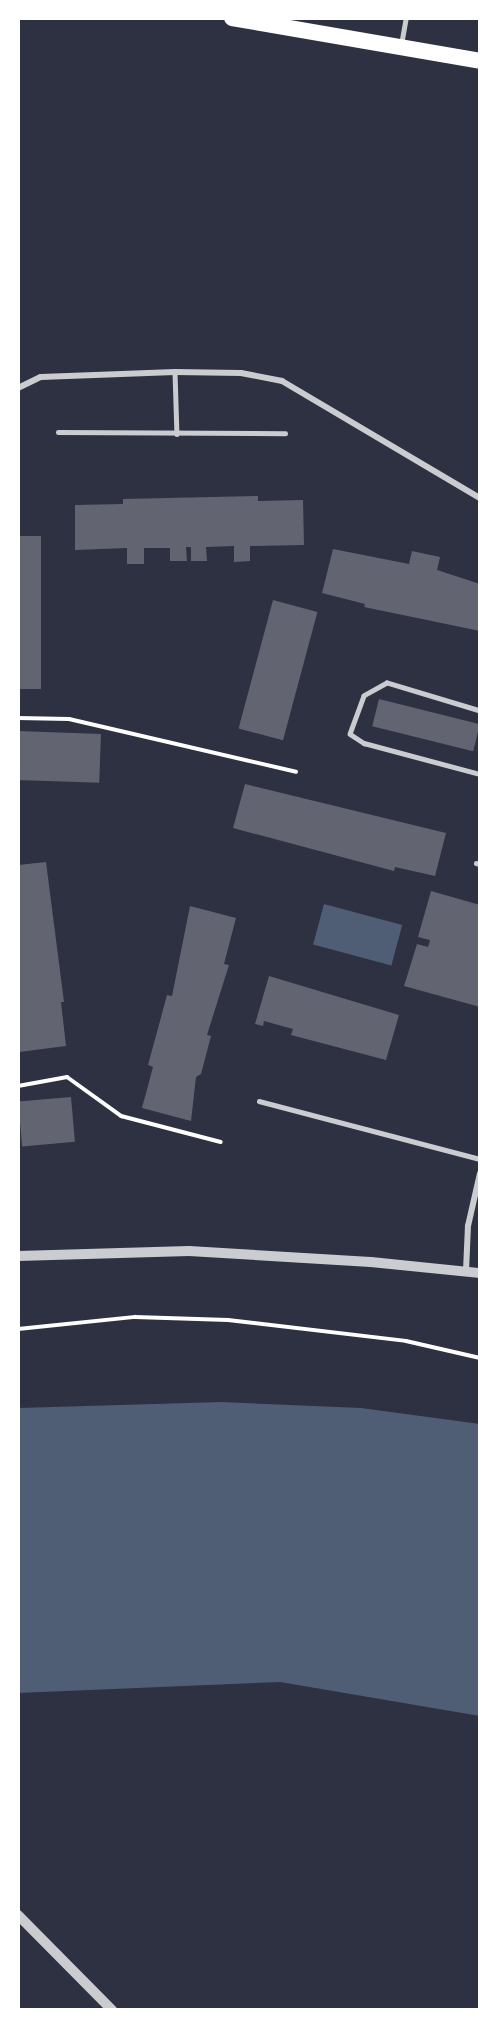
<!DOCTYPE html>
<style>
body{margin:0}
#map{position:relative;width:498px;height:2028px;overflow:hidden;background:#2d3142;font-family:"Varela Round",sans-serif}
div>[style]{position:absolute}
.water>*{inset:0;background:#4f5d75;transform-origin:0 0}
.building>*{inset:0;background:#626471;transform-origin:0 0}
.path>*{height:4px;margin:-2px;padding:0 2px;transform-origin:2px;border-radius:2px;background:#fff}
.service>*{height:4.5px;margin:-2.25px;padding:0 2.25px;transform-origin:2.25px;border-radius:2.25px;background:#caccd0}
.minor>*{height:6px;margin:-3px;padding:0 3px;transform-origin:3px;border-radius:3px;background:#caccd0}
.tertiary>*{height:10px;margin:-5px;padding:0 5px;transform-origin:5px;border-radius:5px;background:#caccd0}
.trunk>*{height:16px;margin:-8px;padding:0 8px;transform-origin:8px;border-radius:8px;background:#fff}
span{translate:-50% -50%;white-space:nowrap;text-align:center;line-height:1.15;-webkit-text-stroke:6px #fff;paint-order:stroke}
.frame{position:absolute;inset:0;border:20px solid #fff;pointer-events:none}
</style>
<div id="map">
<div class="water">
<i style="left:324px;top:904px;width:81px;height:42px;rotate:15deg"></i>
<i style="clip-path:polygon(222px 1402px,361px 1408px,480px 1424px,480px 1716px,280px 1682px,18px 1693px,18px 1408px)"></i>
</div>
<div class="building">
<i style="clip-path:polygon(258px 496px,258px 501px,303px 500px,304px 545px,250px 546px,250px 561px,234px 562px,234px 546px,206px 547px,207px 561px,191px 561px,191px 547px,186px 547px,187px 561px,170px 561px,170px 548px,144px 548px,144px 564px,127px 564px,127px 548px,75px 550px,75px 505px,123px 504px,123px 499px)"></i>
<i style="left:41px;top:536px;width:153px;height:23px;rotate:90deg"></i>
<i style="clip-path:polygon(333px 549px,409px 564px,412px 551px,440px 557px,437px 570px,480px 584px,480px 631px,364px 607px,365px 604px,322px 593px)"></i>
<i style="left:273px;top:600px;width:46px;height:133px;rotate:15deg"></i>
<i style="left:379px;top:699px;width:104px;height:28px;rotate:14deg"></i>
<i style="left:18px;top:731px;width:83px;height:49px;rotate:2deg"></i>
<i style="clip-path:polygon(245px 784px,446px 833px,435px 876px,395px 867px,394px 871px,233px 828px)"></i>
<i style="clip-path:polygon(46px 862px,64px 1002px,61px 1002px,66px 1046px,19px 1052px,18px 865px)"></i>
<i style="clip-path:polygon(431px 891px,480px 905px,480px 1007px,404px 986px,417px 944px,428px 947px,430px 940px,418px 937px)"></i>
<i style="clip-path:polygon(190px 906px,236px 918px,224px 964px,229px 965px,207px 1035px,211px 1036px,201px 1074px,196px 1077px,191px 1121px,142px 1108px,153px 1067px,148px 1065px,167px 995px,172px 996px)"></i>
<i style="clip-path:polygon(269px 976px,399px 1015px,386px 1060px,291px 1035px,293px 1029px,264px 1021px,263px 1026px,255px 1024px)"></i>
<i style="left:71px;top:1097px;width:45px;height:53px;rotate:85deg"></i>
</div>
<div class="path">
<i style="left:18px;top:718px;width:51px;rotate:1.1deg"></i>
<i style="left:69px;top:719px;width:233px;rotate:13.1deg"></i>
<i style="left:18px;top:1086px;width:50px;rotate:-10.4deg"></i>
<i style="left:67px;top:1077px;width:67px;rotate:35.8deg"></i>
<i style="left:121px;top:1116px;width:103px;rotate:14.6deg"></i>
<i style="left:18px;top:1329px;width:118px;rotate:-5.9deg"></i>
<i style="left:135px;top:1317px;width:93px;rotate:1.8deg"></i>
<i style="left:228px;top:1320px;width:179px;rotate:6.7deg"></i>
<i style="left:406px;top:1341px;width:76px;rotate:12.9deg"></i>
</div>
<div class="service">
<i style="left:401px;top:45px;width:27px;rotate:-80deg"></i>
<i style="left:175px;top:372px;width:62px;rotate:88.2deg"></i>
<i style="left:58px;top:432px;width:227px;rotate:0.3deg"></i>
<i style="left:480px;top:711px;width:97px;rotate:-163.2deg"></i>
<i style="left:387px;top:683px;width:26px;rotate:151deg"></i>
<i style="left:364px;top:696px;width:40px;rotate:110.2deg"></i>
<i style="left:350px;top:734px;width:17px;rotate:33deg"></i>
<i style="left:364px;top:743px;width:120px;rotate:15deg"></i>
<i style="left:476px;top:863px;width:4px;rotate:14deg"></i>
<i style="left:259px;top:1101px;width:228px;rotate:14.7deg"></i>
</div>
<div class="minor">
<i style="left:18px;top:388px;width:25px;rotate:-26deg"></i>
<i style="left:41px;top:377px;width:134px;rotate:-2.1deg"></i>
<i style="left:175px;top:372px;width:66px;rotate:0.9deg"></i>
<i style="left:241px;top:373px;width:42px;rotate:11deg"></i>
<i style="left:282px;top:381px;width:230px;rotate:30.6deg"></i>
<i style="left:466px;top:1271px;width:45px;rotate:-87.5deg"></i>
<i style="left:468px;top:1226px;width:54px;rotate:-77.2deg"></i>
</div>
<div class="tertiary">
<i style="left:18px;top:1256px;width:171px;rotate:-1.7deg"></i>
<i style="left:189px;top:1251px;width:182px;rotate:3.5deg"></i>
<i style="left:371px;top:1262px;width:110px;rotate:5.8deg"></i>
<i style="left:18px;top:1915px;width:134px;rotate:45.3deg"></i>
</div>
<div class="trunk">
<i style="left:232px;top:18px;width:252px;rotate:9.8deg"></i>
</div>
<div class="frame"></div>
</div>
